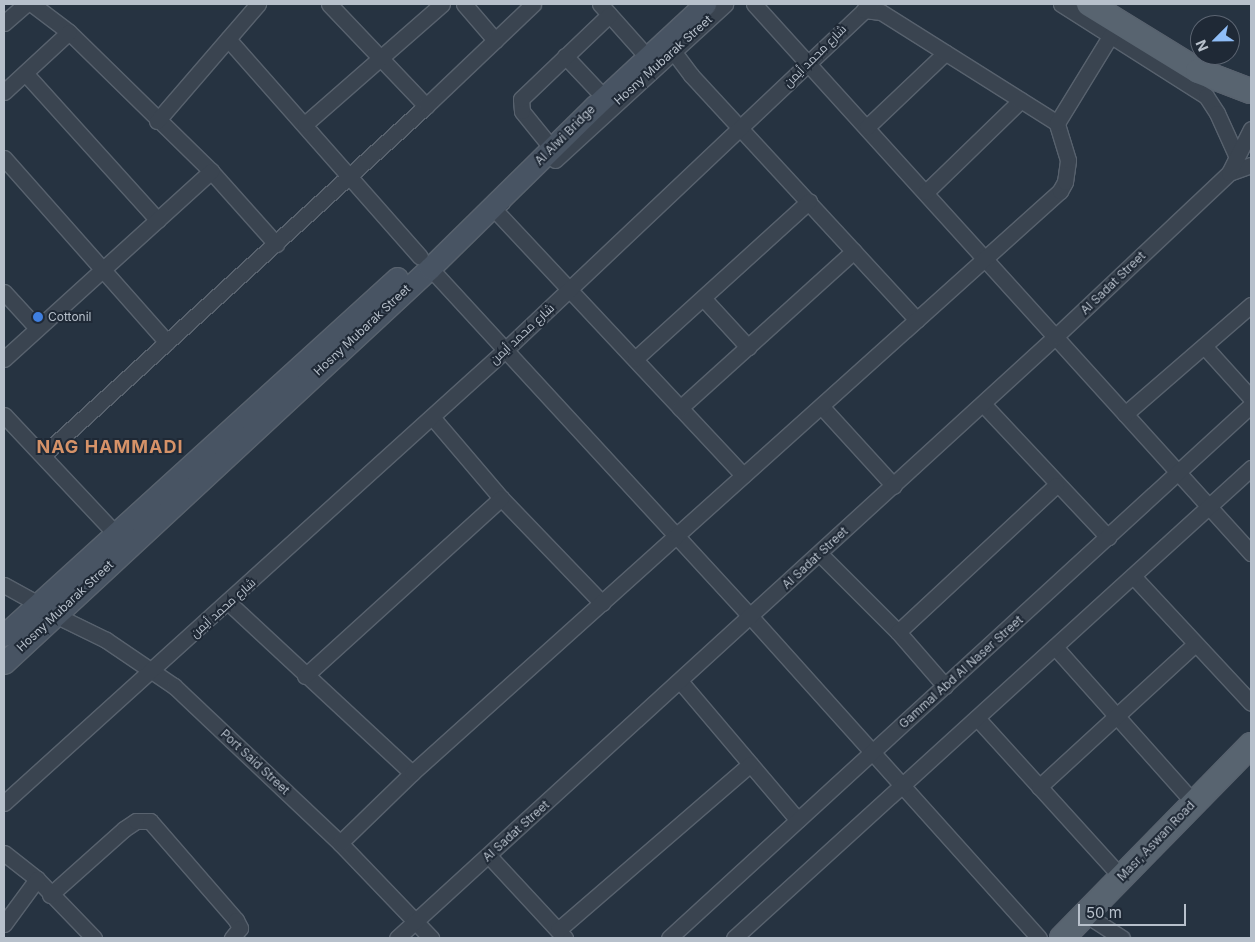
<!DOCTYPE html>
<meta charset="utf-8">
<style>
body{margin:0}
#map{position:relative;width:1255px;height:942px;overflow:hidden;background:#263341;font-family:Inter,Cairo,sans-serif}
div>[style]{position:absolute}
.roads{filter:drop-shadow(1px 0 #58626e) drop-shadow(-1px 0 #58626e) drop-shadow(0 1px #58626e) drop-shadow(0 -1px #58626e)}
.minor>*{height:15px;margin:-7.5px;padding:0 7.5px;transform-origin:7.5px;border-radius:7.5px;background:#3a4450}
.secondary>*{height:21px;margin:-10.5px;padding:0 10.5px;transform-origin:10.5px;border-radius:10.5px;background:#485463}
.primary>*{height:24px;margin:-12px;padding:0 12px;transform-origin:12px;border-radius:12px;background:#586470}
.dots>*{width:14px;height:14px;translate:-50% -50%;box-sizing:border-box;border:2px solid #1f2936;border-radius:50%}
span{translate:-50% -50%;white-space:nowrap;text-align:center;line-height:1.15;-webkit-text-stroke:4px #1f2936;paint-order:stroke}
.street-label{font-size:12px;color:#b7c0cb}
.poi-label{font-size:12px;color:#b7c0cb}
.left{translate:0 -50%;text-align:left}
.district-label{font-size:18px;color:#d59268;font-weight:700;letter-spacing:1px}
.frame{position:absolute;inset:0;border:5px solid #b7c0cb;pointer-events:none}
.north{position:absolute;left:1190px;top:15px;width:50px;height:50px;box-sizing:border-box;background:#1f2936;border:1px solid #5c6572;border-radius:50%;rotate:247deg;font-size:14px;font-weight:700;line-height:20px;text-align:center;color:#b7c0cb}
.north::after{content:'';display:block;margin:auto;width:18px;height:22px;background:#8fbdf7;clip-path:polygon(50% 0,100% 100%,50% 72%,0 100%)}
.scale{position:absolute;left:1078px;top:904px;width:108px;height:22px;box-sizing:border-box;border:2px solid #b7c0cb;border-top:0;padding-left:6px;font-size:15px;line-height:18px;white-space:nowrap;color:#b7c0cb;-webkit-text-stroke:4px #1f2936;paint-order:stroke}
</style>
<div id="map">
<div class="roads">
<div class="minor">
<i style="left:32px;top:4px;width:46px;rotate:37.1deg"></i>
<i style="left:69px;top:32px;width:199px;rotate:44.4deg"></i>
<i style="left:211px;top:171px;width:98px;rotate:48.3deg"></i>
<i style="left:329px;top:4px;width:141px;rotate:46.4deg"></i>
<i style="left:464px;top:4px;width:48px;rotate:49.3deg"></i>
<i style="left:600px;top:4px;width:62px;rotate:48.3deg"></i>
<i style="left:754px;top:4px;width:741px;rotate:47.85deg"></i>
<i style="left:1061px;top:4px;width:172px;rotate:32.4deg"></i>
<i style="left:1206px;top:96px;width:20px;rotate:57deg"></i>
<i style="left:1217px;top:113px;width:46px;rotate:65.7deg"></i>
<i style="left:4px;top:23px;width:29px;rotate:-41deg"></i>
<i style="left:228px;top:39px;width:290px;rotate:48.6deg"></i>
<i style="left:673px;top:51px;width:30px;rotate:53deg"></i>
<i style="left:691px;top:75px;width:333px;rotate:47.3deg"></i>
<i style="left:565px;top:56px;width:48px;rotate:46.7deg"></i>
<i style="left:25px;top:73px;width:198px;rotate:47.9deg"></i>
<i style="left:4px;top:92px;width:88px;rotate:-42.7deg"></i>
<i style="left:157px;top:121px;width:155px;rotate:-49.2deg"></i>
<i style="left:305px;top:124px;width:182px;rotate:-41.2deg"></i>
<i style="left:867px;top:127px;width:108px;rotate:-43.5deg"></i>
<i style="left:546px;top:141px;width:38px;rotate:-129deg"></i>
<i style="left:522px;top:111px;width:12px;rotate:-95deg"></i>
<i style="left:521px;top:99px;width:122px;rotate:-43.7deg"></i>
<i style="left:4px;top:158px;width:246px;rotate:48.5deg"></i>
<i style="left:555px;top:160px;width:231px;rotate:-42.5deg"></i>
<i style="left:1229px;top:173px;width:23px;rotate:-20deg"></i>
<i style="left:926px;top:192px;width:132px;rotate:-44.1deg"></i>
<i style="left:502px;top:202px;width:11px;rotate:146deg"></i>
<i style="left:493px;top:208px;width:366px;rotate:46.9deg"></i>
<i style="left:430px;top:268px;width:474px;rotate:47.4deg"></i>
<i style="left:751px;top:617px;width:431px;rotate:48.1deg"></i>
<i style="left:4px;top:292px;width:49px;rotate:47.5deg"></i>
<i style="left:703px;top:298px;width:67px;rotate:47.4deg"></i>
<i style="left:1204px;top:346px;width:70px;rotate:47.9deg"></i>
<i style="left:4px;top:359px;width:280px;rotate:-42.2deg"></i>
<i style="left:635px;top:359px;width:235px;rotate:-42.2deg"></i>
<i style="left:983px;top:404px;width:183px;rotate:46.8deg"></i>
<i style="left:821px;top:406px;width:108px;rotate:47.6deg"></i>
<i style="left:680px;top:408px;width:234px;rotate:-42.1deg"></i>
<i style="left:1125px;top:414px;width:167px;rotate:-40.9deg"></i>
<i style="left:4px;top:415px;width:162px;rotate:46.8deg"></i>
<i style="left:432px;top:417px;width:106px;rotate:49.6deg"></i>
<i style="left:501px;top:498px;width:146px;rotate:46.1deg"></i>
<i style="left:43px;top:455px;width:518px;rotate:-42.34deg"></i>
<i style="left:426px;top:106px;width:148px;rotate:-43.6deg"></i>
<i style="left:820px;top:554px;width:110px;rotate:45deg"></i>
<i style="left:1133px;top:576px;width:173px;rotate:47.1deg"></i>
<i style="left:4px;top:585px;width:38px;rotate:29deg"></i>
<i style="left:228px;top:602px;width:251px;rotate:42.9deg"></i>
<i style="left:55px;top:615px;width:57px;rotate:26.1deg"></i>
<i style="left:106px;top:640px;width:82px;rotate:34.1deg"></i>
<i style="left:174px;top:686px;width:228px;rotate:43.4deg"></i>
<i style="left:340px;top:843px;width:132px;rotate:46.2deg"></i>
<i style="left:1055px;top:647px;width:208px;rotate:48.3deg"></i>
<i style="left:305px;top:676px;width:265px;rotate:-42.2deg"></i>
<i style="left:680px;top:681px;width:182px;rotate:49.7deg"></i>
<i style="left:945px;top:686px;width:72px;rotate:-131deg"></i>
<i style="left:898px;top:632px;width:216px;rotate:-42.9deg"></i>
<i style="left:977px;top:718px;width:215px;rotate:47.8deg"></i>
<i style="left:1039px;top:787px;width:212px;rotate:-42.5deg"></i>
<i style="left:4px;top:803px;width:674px;rotate:-42.11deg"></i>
<i style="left:504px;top:351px;width:496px;rotate:-43.4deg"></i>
<i style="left:864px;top:10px;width:17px;rotate:7deg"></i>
<i style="left:881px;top:12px;width:208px;rotate:32.2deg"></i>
<i style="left:340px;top:843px;width:100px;rotate:-44.2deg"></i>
<i style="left:412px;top:773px;width:871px;rotate:-41.93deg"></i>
<i style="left:1060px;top:191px;width:10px;rotate:-61deg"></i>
<i style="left:1065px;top:182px;width:22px;rotate:-82deg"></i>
<i style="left:1068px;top:160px;width:39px;rotate:-107deg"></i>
<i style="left:1057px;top:123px;width:103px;rotate:-58.5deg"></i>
<i style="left:4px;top:853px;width:42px;rotate:38.2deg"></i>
<i style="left:37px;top:879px;width:82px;rotate:46deg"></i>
<i style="left:489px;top:856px;width:112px;rotate:47.2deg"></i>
<i style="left:50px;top:895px;width:99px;rotate:-41.7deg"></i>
<i style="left:124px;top:829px;width:14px;rotate:-34deg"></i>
<i style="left:136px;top:821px;width:14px"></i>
<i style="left:150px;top:821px;width:131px;rotate:49deg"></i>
<i style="left:236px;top:920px;width:9px;rotate:63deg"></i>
<i style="left:240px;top:928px;width:13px;rotate:129deg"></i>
<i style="left:1085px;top:914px;width:44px;rotate:33deg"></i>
<i style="left:4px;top:924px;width:56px;rotate:-53.7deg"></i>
<i style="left:558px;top:930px;width:254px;rotate:-40.8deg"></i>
<i style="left:397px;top:938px;width:891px;rotate:-42.41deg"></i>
<i style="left:1055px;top:337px;width:239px;rotate:-43.3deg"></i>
<i style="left:1229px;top:173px;width:49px;rotate:-63.4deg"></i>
<i style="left:669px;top:938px;width:789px;rotate:-42.48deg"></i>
<i style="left:734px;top:938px;width:699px;rotate:-42.27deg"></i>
</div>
<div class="secondary">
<i style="left:4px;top:635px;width:531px;rotate:-42.25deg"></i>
<i style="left:4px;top:663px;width:581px;rotate:-42.84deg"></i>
<i style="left:430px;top:268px;width:231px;rotate:-44.5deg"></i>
<i style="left:595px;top:106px;width:150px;rotate:-42.8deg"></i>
</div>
<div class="primary">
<i style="left:1089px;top:4px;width:128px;rotate:31.6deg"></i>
<i style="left:1198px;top:71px;width:56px;rotate:21deg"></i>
<i style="left:1062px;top:938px;width:270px;rotate:-45.6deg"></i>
</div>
</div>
<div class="dots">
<i style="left:38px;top:317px;background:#3f7fe0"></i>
</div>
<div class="street-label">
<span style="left:815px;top:56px;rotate:-45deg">شارع محمد أيمن</span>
<span style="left:663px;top:60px;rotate:-42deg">Hosny Mubarak Street</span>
<span style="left:565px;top:135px;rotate:-45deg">Al Alwi Bridge</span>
<span style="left:1113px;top:283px;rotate:-44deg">Al Sadat Street</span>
<span style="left:362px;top:330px;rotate:-43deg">Hosny Mubarak Street</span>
<span style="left:522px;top:334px;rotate:-43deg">شارع محمد أيمن</span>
<span style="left:815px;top:558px;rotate:-43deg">Al Sadat Street</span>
<span style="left:65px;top:606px;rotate:-43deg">Hosny Mubarak Street</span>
<span style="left:223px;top:608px;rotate:-42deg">شارع محمد أيمن</span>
<span style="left:961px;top:672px;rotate:-42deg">Gammal Abd Al Naser Street</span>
<span style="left:255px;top:762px;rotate:43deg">Port Said Street</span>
<span style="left:516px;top:831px;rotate:-42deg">Al Sadat Street</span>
<span style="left:1156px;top:841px;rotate:-46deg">Masr, Aswan Road</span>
</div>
<div class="poi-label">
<span class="left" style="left:48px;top:317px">Cottonil</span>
</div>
<div class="district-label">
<span style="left:110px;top:447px">NAG HAMMADI</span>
</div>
<div class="frame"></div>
<div class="north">N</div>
<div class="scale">50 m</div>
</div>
